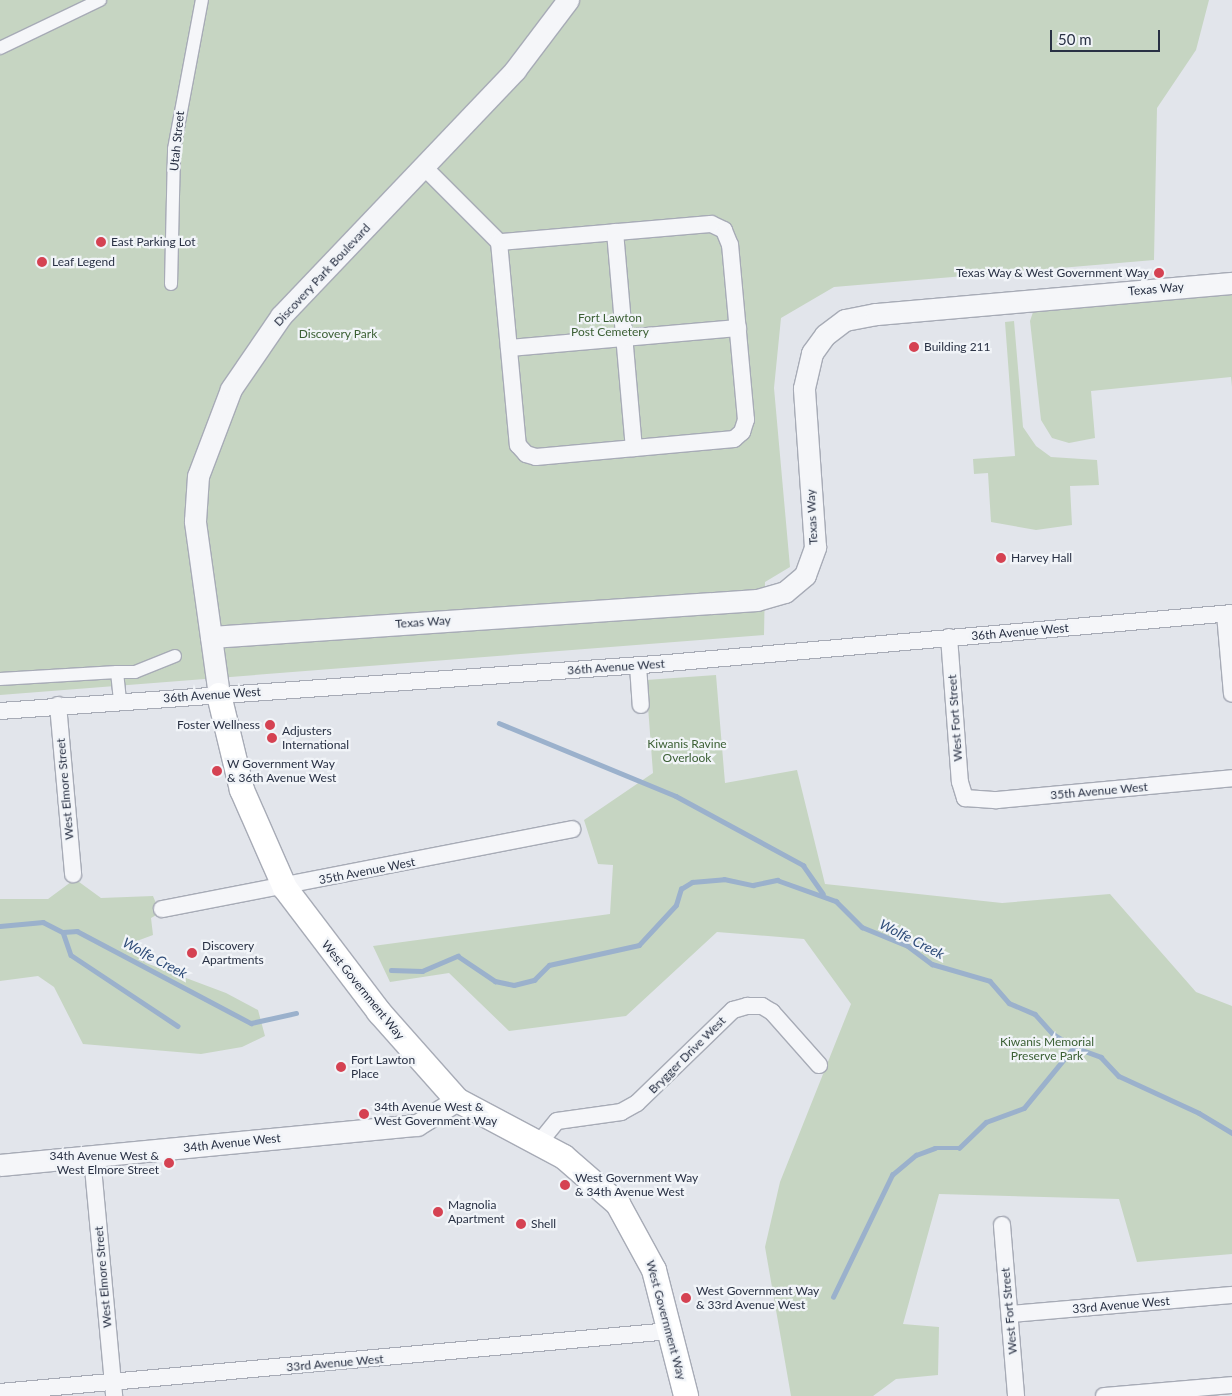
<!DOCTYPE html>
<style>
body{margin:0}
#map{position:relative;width:1232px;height:1396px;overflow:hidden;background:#e2e5eb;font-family:Lato,sans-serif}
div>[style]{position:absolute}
.green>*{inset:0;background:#c6d5c2}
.stream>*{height:4.5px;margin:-2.25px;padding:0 2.25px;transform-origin:2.25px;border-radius:2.25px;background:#9bb1cc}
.roads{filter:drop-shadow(1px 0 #a7abb6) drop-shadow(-1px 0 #a7abb6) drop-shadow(0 1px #a7abb6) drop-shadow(0 -1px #a7abb6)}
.pedestrian>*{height:12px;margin:-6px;padding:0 6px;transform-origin:6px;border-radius:6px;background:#f5f6f9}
.minor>*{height:16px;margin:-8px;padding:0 8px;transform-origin:8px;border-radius:8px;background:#f5f6f9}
.tertiary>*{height:21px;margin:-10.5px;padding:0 10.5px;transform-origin:10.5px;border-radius:10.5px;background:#f5f6f9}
.secondary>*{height:24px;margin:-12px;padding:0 12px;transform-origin:12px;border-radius:12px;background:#fff}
.dots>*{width:14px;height:14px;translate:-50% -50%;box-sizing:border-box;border:2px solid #f1f4f8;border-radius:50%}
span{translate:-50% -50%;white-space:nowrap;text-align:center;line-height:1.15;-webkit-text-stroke:4.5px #f1f4f8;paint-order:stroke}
.street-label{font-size:12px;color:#293144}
.poi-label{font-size:12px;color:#293144}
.left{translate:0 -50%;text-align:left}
.right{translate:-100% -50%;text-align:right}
.park-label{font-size:12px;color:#3c6035}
.water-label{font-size:14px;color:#314e7a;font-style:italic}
.scale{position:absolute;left:1050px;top:30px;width:110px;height:22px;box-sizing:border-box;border:2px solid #293144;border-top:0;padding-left:6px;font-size:15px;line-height:18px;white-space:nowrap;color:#293144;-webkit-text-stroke:4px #f1f4f8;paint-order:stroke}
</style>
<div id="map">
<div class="green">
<i style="clip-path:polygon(0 0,1209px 0,1196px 50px,1157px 108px,1154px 260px,834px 287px,781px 318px,774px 388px,790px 567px,765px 582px,764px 635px,0 695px)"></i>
<i style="clip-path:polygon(1232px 288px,1232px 387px,1231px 377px,1091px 391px,1095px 438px,1069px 443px,1052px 438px,1041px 420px,1030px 321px,1033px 312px,1044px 305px)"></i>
<i style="clip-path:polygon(1014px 321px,1023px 427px,1036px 446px,1051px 457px,1097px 460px,1099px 485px,1070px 486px,1072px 525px,1036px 530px,991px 522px,988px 473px,974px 474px,973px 459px,1015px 456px,1005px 322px)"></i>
<i style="clip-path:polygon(716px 675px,725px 783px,797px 770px,825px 884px,1002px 903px,1110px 894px,1196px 992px,1232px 1006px,1232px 1254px,1137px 1262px,1119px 1199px,939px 1194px,903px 1324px,939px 1327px,938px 1375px,896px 1379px,873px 1396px,791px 1396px,765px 1247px,780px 1182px,851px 1004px,804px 939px,717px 932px,626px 1016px,509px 1031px,449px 973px,390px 982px,373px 946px,610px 914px,613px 865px,598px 864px,584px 820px,653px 773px,646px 680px)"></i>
<i style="clip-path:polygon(75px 879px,101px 898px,153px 896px,160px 913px,151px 918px,153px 935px,126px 945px,146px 963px,226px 993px,258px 1010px,265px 1036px,242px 1047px,201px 1054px,83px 1044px,54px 987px,38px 976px,0 981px,0 899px,48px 899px)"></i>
</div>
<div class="stream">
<i style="left:499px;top:723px;width:191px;rotate:22.4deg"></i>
<i style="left:676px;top:796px;width:145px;rotate:28.5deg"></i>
<i style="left:803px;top:865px;width:35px;rotate:55deg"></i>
<i style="left:0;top:926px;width:43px;rotate:-5.3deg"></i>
<i style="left:43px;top:922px;width:22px;rotate:27deg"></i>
<i style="left:63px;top:932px;width:14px;rotate:-4deg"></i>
<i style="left:77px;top:931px;width:197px;rotate:27.9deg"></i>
<i style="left:251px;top:1023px;width:46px;rotate:-12.5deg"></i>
<i style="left:63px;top:932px;width:24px;rotate:71deg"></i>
<i style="left:71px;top:955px;width:128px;rotate:33.6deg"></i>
<i style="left:391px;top:970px;width:31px;rotate:2deg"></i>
<i style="left:422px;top:971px;width:39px;rotate:-23deg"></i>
<i style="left:458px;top:956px;width:45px;rotate:34deg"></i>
<i style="left:495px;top:981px;width:19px;rotate:12deg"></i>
<i style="left:514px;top:985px;width:21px;rotate:-14deg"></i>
<i style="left:534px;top:980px;width:21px;rotate:-45deg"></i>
<i style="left:549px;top:965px;width:92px;rotate:-12.5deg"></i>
<i style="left:639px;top:945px;width:54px;rotate:-47.2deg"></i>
<i style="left:676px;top:905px;width:17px;rotate:-73deg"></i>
<i style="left:681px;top:889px;width:13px;rotate:-32deg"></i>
<i style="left:692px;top:882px;width:32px;rotate:-5deg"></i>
<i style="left:724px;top:879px;width:30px;rotate:12deg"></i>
<i style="left:753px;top:885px;width:25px;rotate:-12deg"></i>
<i style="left:777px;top:880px;width:63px;rotate:19.6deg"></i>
<i style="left:836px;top:901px;width:37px;rotate:45deg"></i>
<i style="left:862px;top:927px;width:50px;rotate:22.4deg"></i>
<i style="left:908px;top:946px;width:30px;rotate:37deg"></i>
<i style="left:932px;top:964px;width:60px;rotate:16.3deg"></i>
<i style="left:990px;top:981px;width:29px;rotate:49deg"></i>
<i style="left:1009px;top:1003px;width:28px;rotate:23deg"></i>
<i style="left:1035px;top:1014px;width:27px;rotate:48deg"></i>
<i style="left:1053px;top:1034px;width:25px;rotate:32deg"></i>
<i style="left:1074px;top:1047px;width:29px;rotate:20deg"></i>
<i style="left:1101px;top:1057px;width:26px;rotate:47deg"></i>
<i style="left:1119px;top:1076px;width:88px;rotate:24.8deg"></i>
<i style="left:1199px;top:1113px;width:39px;rotate:31deg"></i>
<i style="left:833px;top:1297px;width:136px;rotate:-64.2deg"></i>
<i style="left:892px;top:1175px;width:31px;rotate:-40deg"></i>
<i style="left:916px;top:1155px;width:20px;rotate:-20deg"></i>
<i style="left:935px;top:1148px;width:24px"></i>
<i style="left:959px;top:1148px;width:37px;rotate:-44deg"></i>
<i style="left:986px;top:1122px;width:40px;rotate:-20.2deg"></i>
<i style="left:1024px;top:1108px;width:79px;rotate:-50.7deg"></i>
</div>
<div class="roads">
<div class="pedestrian">
<i style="left:0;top:48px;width:111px;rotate:-25.6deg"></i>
<i style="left:171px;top:284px;width:135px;rotate:-88.7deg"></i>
<i style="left:174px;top:149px;width:152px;rotate:-79.4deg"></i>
<i style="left:117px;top:672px;width:18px"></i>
<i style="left:135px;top:672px;width:43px;rotate:-21.8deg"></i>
<i style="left:0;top:679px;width:117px;rotate:-3.4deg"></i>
<i style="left:117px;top:672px;width:29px;rotate:84deg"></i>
</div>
<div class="minor">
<i style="left:423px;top:166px;width:107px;rotate:45deg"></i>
<i style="left:499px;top:242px;width:204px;rotate:84.7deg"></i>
<i style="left:518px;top:445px;width:12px;rotate:48deg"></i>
<i style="left:526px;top:454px;width:10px;rotate:17deg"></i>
<i style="left:536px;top:457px;width:199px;rotate:-5.2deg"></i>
<i style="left:734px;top:439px;width:11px;rotate:-41deg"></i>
<i style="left:742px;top:432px;width:13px;rotate:-72deg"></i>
<i style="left:746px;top:420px;width:176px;rotate:-95.2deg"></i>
<i style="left:730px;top:245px;width:16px;rotate:-112deg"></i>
<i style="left:724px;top:230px;width:14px;rotate:-155deg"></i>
<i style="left:711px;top:224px;width:213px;rotate:175.1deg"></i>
<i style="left:615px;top:232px;width:217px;rotate:85deg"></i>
<i style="left:509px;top:348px;width:230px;rotate:-5deg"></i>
<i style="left:1225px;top:614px;width:80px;rotate:85deg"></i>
<i style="left:949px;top:637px;width:145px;rotate:85.7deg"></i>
<i style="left:960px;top:782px;width:17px;rotate:73deg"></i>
<i style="left:965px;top:798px;width:32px;rotate:4deg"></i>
<i style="left:997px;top:800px;width:236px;rotate:-5.3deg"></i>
<i style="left:638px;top:666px;width:39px;rotate:86deg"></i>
<i style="left:58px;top:705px;width:170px;rotate:84.9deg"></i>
<i style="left:0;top:711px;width:658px;rotate:-4.1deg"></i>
<i style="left:656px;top:664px;width:578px;rotate:-5.06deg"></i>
<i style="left:162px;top:909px;width:418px;rotate:-11deg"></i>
<i style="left:539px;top:1143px;width:28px;rotate:-51deg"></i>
<i style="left:557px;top:1121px;width:65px;rotate:-8deg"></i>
<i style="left:621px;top:1112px;width:18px;rotate:-29deg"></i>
<i style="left:637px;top:1103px;width:134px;rotate:-44.1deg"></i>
<i style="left:733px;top:1010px;width:15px;rotate:-16deg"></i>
<i style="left:747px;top:1006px;width:15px"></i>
<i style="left:762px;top:1006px;width:12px;rotate:31deg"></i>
<i style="left:772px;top:1012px;width:71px;rotate:48.4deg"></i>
<i style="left:92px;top:1157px;width:240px;rotate:84.7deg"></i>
<i style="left:1002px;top:1225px;width:172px;rotate:85.3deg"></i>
<i style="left:1010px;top:1314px;width:223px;rotate:-4.9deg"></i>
<i style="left:0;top:1392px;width:673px;rotate:-5.2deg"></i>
<i style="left:1104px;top:1396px;width:128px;rotate:-4.9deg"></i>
</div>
<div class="tertiary">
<i style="left:211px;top:637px;width:547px;rotate:-3.88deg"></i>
<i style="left:757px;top:600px;width:29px;rotate:-16deg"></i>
<i style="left:785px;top:592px;width:26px;rotate:-40deg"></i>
<i style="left:805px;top:575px;width:30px;rotate:-70deg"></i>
<i style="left:815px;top:547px;width:159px;rotate:-94deg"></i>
<i style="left:804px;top:388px;width:36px;rotate:-77deg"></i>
<i style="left:812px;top:353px;width:22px;rotate:-54deg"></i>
<i style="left:825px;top:335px;width:25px;rotate:-37deg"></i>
<i style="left:845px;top:320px;width:32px;rotate:-11deg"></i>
<i style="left:876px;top:314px;width:357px;rotate:-5deg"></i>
<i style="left:219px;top:695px;width:176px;rotate:-97.9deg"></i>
<i style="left:195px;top:521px;width:45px;rotate:-86.2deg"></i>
<i style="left:198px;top:476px;width:93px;rotate:-69.2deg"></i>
<i style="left:231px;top:389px;width:88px;rotate:-55.6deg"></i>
<i style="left:281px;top:316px;width:340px;rotate:-46.4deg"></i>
<i style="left:515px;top:70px;width:88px;rotate:-52.9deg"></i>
<i style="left:0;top:1165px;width:419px;rotate:-5.5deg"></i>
<i style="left:417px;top:1125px;width:47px;rotate:-32deg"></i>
</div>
<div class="secondary">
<i style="left:219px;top:695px;width:98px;rotate:76.4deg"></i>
<i style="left:242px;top:790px;width:107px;rotate:66.3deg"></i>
<i style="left:285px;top:888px;width:156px;rotate:52.8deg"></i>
<i style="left:379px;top:1012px;width:118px;rotate:48.4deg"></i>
<i style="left:457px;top:1100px;width:121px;rotate:28deg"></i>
<i style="left:564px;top:1157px;width:72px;rotate:41deg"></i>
<i style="left:618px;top:1204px;width:75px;rotate:61.4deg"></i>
<i style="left:654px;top:1270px;width:130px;rotate:75.7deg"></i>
</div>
</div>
<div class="dots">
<i style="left:101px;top:242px;background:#d54252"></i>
<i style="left:42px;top:262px;background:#d54252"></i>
<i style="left:1159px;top:273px;background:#d54252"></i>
<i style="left:914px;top:347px;background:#d54252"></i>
<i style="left:1001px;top:558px;background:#d54252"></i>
<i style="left:270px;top:725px;background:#d54252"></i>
<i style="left:272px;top:738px;background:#d54252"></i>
<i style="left:217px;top:771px;background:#d54252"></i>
<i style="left:192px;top:953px;background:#d54252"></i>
<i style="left:341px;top:1067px;background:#d54252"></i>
<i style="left:364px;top:1114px;background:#d54252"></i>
<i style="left:169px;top:1163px;background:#d54252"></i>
<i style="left:565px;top:1185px;background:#d54252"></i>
<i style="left:438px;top:1212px;background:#d54252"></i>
<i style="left:521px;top:1224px;background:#d54252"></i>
<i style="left:686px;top:1298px;background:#d54252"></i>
</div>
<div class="street-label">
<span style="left:177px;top:141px;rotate:-84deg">Utah Street</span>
<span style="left:322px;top:275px;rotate:-47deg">Discovery Park Boulevard</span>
<span style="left:1156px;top:289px;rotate:-5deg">Texas Way</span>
<span style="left:812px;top:517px;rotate:-93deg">Texas Way</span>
<span style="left:423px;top:622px;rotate:-4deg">Texas Way</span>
<span style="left:1020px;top:632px;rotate:-5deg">36th Avenue West</span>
<span style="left:616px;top:667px;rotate:-4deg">36th Avenue West</span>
<span style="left:212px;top:695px;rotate:-4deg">36th Avenue West</span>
<span style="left:955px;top:718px;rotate:-94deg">West Fort Street</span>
<span style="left:65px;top:789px;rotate:-95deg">West Elmore Street</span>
<span style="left:1099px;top:791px;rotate:-5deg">35th Avenue West</span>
<span style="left:367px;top:871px;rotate:-11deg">35th Avenue West</span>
<span style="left:363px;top:990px;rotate:51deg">West Government Way</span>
<span style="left:687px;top:1055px;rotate:-45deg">Brygger Drive West</span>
<span style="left:232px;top:1143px;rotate:-6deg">34th Avenue West</span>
<span style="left:103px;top:1277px;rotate:-95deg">West Elmore Street</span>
<span style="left:1121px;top:1305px;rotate:-5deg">33rd Avenue West</span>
<span style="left:1009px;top:1311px;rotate:-95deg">West Fort Street</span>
<span style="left:666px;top:1320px;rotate:75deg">West Government Way</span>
<span style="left:335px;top:1363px;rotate:-5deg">33rd Avenue West</span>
</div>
<div class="poi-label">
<span class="left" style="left:111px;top:242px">East Parking Lot</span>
<span class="left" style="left:52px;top:262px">Leaf Legend</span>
<span class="right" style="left:1149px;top:273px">Texas Way &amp; West Government Way</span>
<span class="left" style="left:924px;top:347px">Building 211</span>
<span class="left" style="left:1011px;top:558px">Harvey Hall</span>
<span class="right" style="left:260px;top:725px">Foster Wellness</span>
<span class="left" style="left:282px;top:738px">Adjusters<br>International</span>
<span class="left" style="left:227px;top:771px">W Government Way<br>&amp; 36th Avenue West</span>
<span class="left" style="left:202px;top:953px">Discovery<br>Apartments</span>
<span class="left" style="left:351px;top:1067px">Fort Lawton<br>Place</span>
<span class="left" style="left:374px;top:1114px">34th Avenue West &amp;<br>West Government Way</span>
<span class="right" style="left:159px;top:1163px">34th Avenue West &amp;<br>West Elmore Street</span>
<span class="left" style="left:575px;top:1185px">West Government Way<br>&amp; 34th Avenue West</span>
<span class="left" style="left:448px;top:1212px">Magnolia<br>Apartment</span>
<span class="left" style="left:531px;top:1224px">Shell</span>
<span class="left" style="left:696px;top:1298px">West Government Way<br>&amp; 33rd Avenue West</span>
</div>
<div class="park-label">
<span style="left:610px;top:325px">Fort Lawton<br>Post Cemetery</span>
<span style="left:338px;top:334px">Discovery Park</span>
<span style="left:687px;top:751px">Kiwanis Ravine<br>Overlook</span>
<span style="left:1047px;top:1049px">Kiwanis Memorial<br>Preserve Park</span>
</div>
<div class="water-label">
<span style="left:912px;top:939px;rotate:27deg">Wolfe Creek</span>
<span style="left:155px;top:958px;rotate:28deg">Wolfe Creek</span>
</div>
<div class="scale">50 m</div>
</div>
